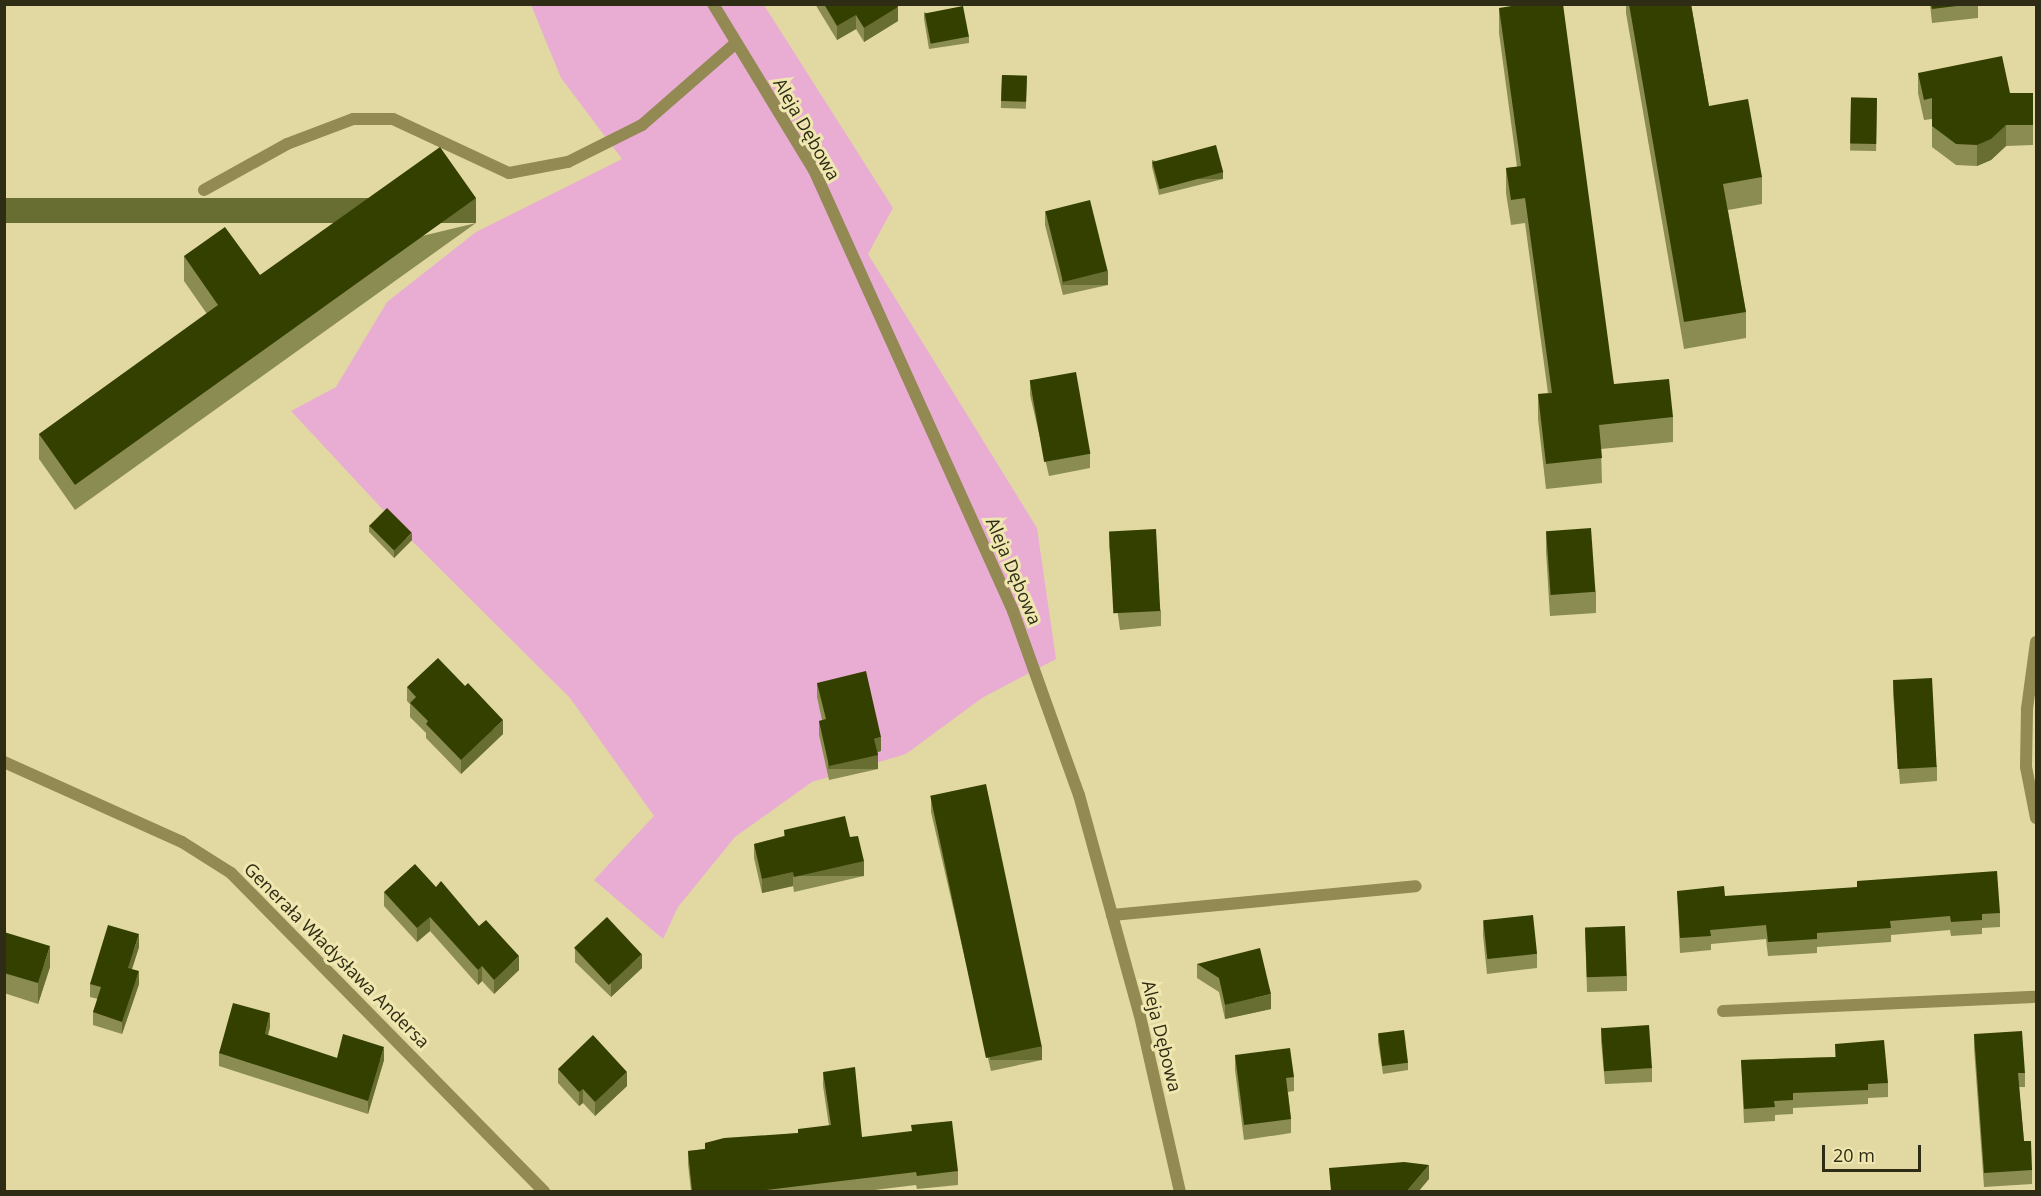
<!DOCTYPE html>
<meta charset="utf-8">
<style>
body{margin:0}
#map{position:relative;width:2041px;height:1196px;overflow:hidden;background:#e2d9a2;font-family:"Open Sans",sans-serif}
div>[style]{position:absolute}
.green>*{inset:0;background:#e9add3}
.street>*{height:12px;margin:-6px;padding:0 6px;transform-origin:6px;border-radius:6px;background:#928953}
.wall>*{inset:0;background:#8b8c51;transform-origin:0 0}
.shaded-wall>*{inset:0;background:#686e31;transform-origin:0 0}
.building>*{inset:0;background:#344000;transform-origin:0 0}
span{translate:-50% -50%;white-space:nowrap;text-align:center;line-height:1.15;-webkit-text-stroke:6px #efe7af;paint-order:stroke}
.street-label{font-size:18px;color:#2f2c16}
.frame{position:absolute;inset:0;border:6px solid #2f2c16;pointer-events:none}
.scale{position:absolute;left:1822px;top:1145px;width:99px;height:27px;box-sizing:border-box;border:3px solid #2f2c16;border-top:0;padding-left:8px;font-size:18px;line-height:21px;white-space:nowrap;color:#2f2c16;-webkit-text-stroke:4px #efe7af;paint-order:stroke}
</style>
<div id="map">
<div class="green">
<i style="clip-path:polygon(531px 5px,764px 5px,893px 208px,868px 254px,1037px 528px,1056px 659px,982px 698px,906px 754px,812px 782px,735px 837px,678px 907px,663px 939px,594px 880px,654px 816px,570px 698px,413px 542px,291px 411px,336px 387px,387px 302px,476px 232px,622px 159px,561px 78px)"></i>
</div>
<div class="street">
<i style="left:713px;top:4px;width:194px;rotate:58.7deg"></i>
<i style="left:814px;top:170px;width:484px;rotate:65.7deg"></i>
<i style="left:1013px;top:611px;width:195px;rotate:70.3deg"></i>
<i style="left:1079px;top:795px;width:229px;rotate:74.6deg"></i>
<i style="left:1140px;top:1016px;width:180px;rotate:77.2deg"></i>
<i style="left:204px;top:190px;width:95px;rotate:-29deg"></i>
<i style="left:287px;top:144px;width:71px;rotate:-20.7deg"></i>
<i style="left:353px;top:119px;width:40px"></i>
<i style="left:393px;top:119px;width:128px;rotate:25deg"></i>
<i style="left:509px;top:173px;width:60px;rotate:-10.6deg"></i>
<i style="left:568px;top:162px;width:83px;rotate:-26.6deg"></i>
<i style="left:642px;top:125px;width:123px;rotate:-41.1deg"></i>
<i style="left:2036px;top:642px;width:68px;rotate:97.7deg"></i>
<i style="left:2027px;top:709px;width:58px;rotate:91deg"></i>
<i style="left:2026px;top:767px;width:52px;rotate:78.9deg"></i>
<i style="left:4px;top:762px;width:195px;rotate:24.2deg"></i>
<i style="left:182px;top:842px;width:58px;rotate:32.3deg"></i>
<i style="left:231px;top:873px;width:447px;rotate:45.5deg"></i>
<i style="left:1112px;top:915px;width:305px;rotate:-5.4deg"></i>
<i style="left:1723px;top:1011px;width:313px;rotate:-2.6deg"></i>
</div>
<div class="wall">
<i style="clip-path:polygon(815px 4px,897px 4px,898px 21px,864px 42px,856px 29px,837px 40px)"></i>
<i style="clip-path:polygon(1626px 4px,1691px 4px,1709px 106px,1762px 177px,1762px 204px,1728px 210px,1746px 312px,1746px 338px,1684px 349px,1626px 13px)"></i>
<i style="clip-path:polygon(1930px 4px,1978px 4px,1978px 18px,1932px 23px)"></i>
<i style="clip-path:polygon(1499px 8px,1614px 384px,1673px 417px,1673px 442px,1601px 449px,1602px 483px,1546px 489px,1538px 419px,1538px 394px,1548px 393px,1525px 223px,1511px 225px,1506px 193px,1506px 168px,1517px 167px,1499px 33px)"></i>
<i style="clip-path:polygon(924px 12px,969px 36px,969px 43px,929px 49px,924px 19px)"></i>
<i style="clip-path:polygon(1918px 73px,2010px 93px,2033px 93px,2033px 145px,2006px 146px,1991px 160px,1977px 166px,1956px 165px,1932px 147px,1932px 119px,1924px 120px,1918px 93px)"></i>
<i style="left:1002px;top:75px;width:25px;height:33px;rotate:2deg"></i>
<i style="left:1877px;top:98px;width:53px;height:26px;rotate:91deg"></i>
<i style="clip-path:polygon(1152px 160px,1223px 179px,1159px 195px,1152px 167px)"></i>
<i style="clip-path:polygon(1045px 211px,1108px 285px,1063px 295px,1045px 225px)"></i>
<i style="clip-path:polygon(476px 223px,75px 510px,39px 459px,39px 434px,207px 314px,184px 281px,184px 256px,260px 275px)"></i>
<i style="clip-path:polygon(1030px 381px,1090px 454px,1090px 468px,1049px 476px,1030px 395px)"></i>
<i style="clip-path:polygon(369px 525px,412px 540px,394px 558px,369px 532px)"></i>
<i style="clip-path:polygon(1546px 531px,1596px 592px,1596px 613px,1550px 616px,1546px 551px)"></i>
<i style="clip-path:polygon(1109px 533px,1161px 611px,1161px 626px,1120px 630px,1109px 547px)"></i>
<i style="clip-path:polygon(1893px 680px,1937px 767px,1937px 781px,1900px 784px,1893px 694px)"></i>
<i style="clip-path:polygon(817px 683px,881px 751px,878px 752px,878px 769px,829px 780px,819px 735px,819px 721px,822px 720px,817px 697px)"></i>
<i style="clip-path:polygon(407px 687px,503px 734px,461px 774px,426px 738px,426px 733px,410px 717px,410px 704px,407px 701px)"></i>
<i style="clip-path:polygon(931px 798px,1042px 1060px,991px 1071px,931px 812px)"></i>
<i style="clip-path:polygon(784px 830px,850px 837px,864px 876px,794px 892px,793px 886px,762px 893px,754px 858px,754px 844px,784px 836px)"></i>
<i style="clip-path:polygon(436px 887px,519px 970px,494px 994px,482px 981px,478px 985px,430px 931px,417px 942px,384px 906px,384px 892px)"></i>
<i style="clip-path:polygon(1677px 891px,1725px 896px,2000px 913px,2000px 927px,1982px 928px,1982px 934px,1951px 936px,1950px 930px,1891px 935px,1891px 942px,1817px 947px,1817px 953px,1768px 956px,1766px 939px,1711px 944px,1711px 950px,1680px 953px)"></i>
<i style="clip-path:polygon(1483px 921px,1537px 954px,1537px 968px,1487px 974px,1483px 935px)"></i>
<i style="clip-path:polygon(1585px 928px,1627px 976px,1627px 991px,1587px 992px)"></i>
<i style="clip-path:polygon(4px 932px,50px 967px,38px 1004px,4px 993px)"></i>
<i style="clip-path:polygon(139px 947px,132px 969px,139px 984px,122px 1034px,93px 1025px,93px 1012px,98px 999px,90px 997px,90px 984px)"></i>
<i style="clip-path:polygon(575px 948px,642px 968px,611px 997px,575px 962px)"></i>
<i style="clip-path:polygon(1197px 964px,1271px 1009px,1225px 1019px,1219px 992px,1197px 978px)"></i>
<i style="clip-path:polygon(270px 1027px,268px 1035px,337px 1058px,384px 1060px,368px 1114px,219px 1066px,219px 1053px)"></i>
<i style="clip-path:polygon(1601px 1027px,1652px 1068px,1652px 1082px,1605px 1084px,1601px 1041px)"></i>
<i style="clip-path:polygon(1378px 1034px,1408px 1063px,1408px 1070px,1383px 1074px,1378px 1042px)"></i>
<i style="clip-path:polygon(1974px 1034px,2025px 1073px,2025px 1087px,2019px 1087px,2024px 1141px,2032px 1170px,2032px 1184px,1984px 1187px,1974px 1048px)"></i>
<i style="clip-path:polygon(1835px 1044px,1888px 1083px,1888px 1097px,1868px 1098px,1868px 1104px,1793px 1108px,1793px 1114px,1775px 1115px,1775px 1121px,1744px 1123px,1741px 1060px,1835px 1057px)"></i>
<i style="clip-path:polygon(1235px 1055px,1294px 1077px,1294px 1091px,1288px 1092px,1291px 1119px,1291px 1133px,1244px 1140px,1235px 1070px)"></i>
<i style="clip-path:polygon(558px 1069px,627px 1086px,595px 1116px,583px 1103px,579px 1106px,558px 1083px)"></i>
<i style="clip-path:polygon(823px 1072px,862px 1137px,958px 1171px,958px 1185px,917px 1189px,916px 1185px,866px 1191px,691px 1191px,688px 1164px,688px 1151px,705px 1149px,705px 1143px,798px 1133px,829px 1126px,823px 1086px)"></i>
</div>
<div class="shaded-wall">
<i style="clip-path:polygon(898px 7px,898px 21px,864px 42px,864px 28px)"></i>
<i style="clip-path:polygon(856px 15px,856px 29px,837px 40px,837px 26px)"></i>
<i style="clip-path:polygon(2006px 125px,2006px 146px,1991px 160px,1977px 166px,1977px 145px)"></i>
<i style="left:1223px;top:172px;width:7px;height:66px;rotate:90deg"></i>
<i style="left:476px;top:198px;width:25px;height:493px;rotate:90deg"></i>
<i style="left:1108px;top:271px;width:14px;height:46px;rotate:90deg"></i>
<i style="clip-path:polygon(412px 533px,412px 540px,394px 558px,394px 550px)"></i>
<i style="clip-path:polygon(503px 720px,503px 734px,461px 774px,461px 760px)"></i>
<i style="clip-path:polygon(881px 737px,881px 751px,874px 753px,874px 739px)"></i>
<i style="left:878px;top:755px;width:14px;height:50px;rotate:90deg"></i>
<i style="left:864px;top:861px;width:15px;height:72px;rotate:90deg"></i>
<i style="clip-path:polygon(793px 872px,793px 886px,762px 893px,762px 879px)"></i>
<i style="clip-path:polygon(430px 917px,430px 931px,417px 942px,417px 928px)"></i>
<i style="clip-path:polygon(139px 934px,139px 947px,128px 981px,128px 968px)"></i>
<i style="clip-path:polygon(50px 946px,50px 967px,38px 1004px,38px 983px)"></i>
<i style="clip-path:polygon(642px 954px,642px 968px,611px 997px,611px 983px)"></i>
<i style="clip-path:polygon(519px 956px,519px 970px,494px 994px,494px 980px)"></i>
<i style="clip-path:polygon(482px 966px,482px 981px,478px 985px,478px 970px)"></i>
<i style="clip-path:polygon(139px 971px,139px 984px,122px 1034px,122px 1022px)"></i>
<i style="clip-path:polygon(1271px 994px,1271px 1009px,1225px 1019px,1225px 1005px)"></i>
<i style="clip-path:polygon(270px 1013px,270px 1027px,265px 1047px,265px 1034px)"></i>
<i style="left:1042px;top:1046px;width:14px;height:52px;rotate:90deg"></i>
<i style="clip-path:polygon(384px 1047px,384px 1060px,368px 1114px,368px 1101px)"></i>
<i style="clip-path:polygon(627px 1072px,627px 1086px,595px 1116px,595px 1102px)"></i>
<i style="clip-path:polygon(583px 1089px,583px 1103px,579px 1106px,579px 1092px)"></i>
<i style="clip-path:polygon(1429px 1165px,1429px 1179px,1419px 1191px,1407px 1191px)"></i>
</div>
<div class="building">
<i style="clip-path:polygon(824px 4px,897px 4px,898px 7px,864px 28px,856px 15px,837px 26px)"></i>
<i style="clip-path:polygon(1524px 4px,1563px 4px,1614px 384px,1669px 379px,1673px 417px,1599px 425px,1602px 458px,1546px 464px,1538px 394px,1552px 393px,1525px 198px,1511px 200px,1506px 168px,1521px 166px,1499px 8px)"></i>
<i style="clip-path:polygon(1629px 4px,1691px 4px,1709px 106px,1748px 99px,1762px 177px,1723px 184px,1746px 312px,1684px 322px)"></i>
<i style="clip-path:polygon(1931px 4px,1973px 4px,1932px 9px)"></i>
<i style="left:963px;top:6px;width:31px;height:39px;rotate:79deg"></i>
<i style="clip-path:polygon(2002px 56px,2010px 93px,2033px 93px,2033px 125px,2006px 125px,1991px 139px,1977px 145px,1956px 144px,1932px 126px,1932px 98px,1924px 100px,1918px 73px)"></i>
<i style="left:1002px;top:75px;width:25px;height:26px;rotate:2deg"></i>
<i style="left:1877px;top:98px;width:46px;height:26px;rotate:91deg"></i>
<i style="left:1216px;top:145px;width:28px;height:66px;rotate:75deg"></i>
<i style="clip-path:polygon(440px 147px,476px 198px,75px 485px,39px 434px,218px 305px,184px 256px,225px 227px,260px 275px)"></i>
<i style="left:1090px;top:200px;width:73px;height:46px;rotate:76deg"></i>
<i style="left:1076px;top:372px;width:83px;height:47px;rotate:80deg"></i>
<i style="left:387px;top:508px;width:35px;height:25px;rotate:45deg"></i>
<i style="left:1591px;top:528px;width:64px;height:45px;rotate:86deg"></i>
<i style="left:1156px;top:529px;width:82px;height:47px;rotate:87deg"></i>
<i style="clip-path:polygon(438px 658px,465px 686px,468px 683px,503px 720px,461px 760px,426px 724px,428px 721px,410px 703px,416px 697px,407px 687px)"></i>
<i style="clip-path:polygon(866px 671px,881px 737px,874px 739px,878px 755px,829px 766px,819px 721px,826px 719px,817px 683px)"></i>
<i style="left:1932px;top:678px;width:89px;height:39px;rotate:87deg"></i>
<i style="left:986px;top:784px;width:268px;height:57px;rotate:78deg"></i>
<i style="clip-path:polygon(845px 816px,850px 837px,858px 836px,864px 861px,794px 877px,793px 872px,762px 879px,754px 844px,785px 836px,784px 830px)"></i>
<i style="clip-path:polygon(415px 864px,436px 887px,441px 881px,479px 926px,486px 920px,519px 956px,494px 980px,482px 966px,478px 970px,430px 917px,417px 928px,384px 892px)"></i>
<i style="clip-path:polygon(1997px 871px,2000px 913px,1982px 914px,1982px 920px,1951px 922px,1950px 916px,1890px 921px,1891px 928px,1817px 933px,1817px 939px,1768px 942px,1766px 925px,1710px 930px,1711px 936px,1680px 938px,1677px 891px,1724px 886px,1725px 896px,1857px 887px,1857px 881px)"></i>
<i style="left:1533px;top:915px;width:39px;height:50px;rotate:84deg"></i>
<i style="left:607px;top:917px;width:51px;height:45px;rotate:47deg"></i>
<i style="clip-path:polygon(108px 925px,139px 934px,128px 968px,139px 971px,122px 1022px,93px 1012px,101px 987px,90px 984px)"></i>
<i style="left:1625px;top:926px;width:50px;height:40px;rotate:88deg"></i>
<i style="clip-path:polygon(4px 932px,50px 946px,38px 983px,4px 973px)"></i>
<i style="clip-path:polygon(1260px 948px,1271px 994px,1225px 1005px,1219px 978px,1197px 964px)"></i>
<i style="clip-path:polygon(233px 1003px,270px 1013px,265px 1034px,337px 1058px,343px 1034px,384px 1047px,368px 1101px,219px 1053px)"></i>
<i style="left:1649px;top:1025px;width:43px;height:48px;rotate:86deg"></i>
<i style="left:1404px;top:1030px;width:33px;height:26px;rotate:83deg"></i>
<i style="clip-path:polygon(2022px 1031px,2025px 1073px,2018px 1073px,2024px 1141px,2031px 1141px,2032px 1170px,1984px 1173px,1974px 1034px)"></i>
<i style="clip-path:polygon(593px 1035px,627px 1072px,595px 1102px,583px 1089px,579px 1092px,558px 1069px)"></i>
<i style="clip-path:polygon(1884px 1040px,1888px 1083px,1868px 1084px,1868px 1090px,1793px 1093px,1793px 1100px,1774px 1101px,1775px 1107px,1744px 1109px,1741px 1060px,1836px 1057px,1835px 1044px)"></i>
<i style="clip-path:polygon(1290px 1048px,1294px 1077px,1286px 1078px,1291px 1119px,1244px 1125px,1235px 1055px)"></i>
<i style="clip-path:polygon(855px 1067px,862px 1137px,912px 1131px,911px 1125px,952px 1121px,958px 1171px,917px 1176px,916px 1172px,757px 1191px,692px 1191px,688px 1151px,705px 1149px,705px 1143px,724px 1138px,798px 1133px,798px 1129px,831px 1125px,823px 1072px)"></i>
<i style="clip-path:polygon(1404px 1162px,1429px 1165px,1407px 1191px,1331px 1191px,1329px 1168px)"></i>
</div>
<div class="street-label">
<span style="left:807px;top:129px;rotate:60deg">Aleja Dębowa</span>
<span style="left:1014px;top:571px;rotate:67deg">Aleja Dębowa</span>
<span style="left:337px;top:955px;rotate:45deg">Generała Władysława Andersa</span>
<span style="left:1162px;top:1036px;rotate:76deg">Aleja Dębowa</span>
</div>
<div class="frame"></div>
<div class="scale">20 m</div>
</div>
